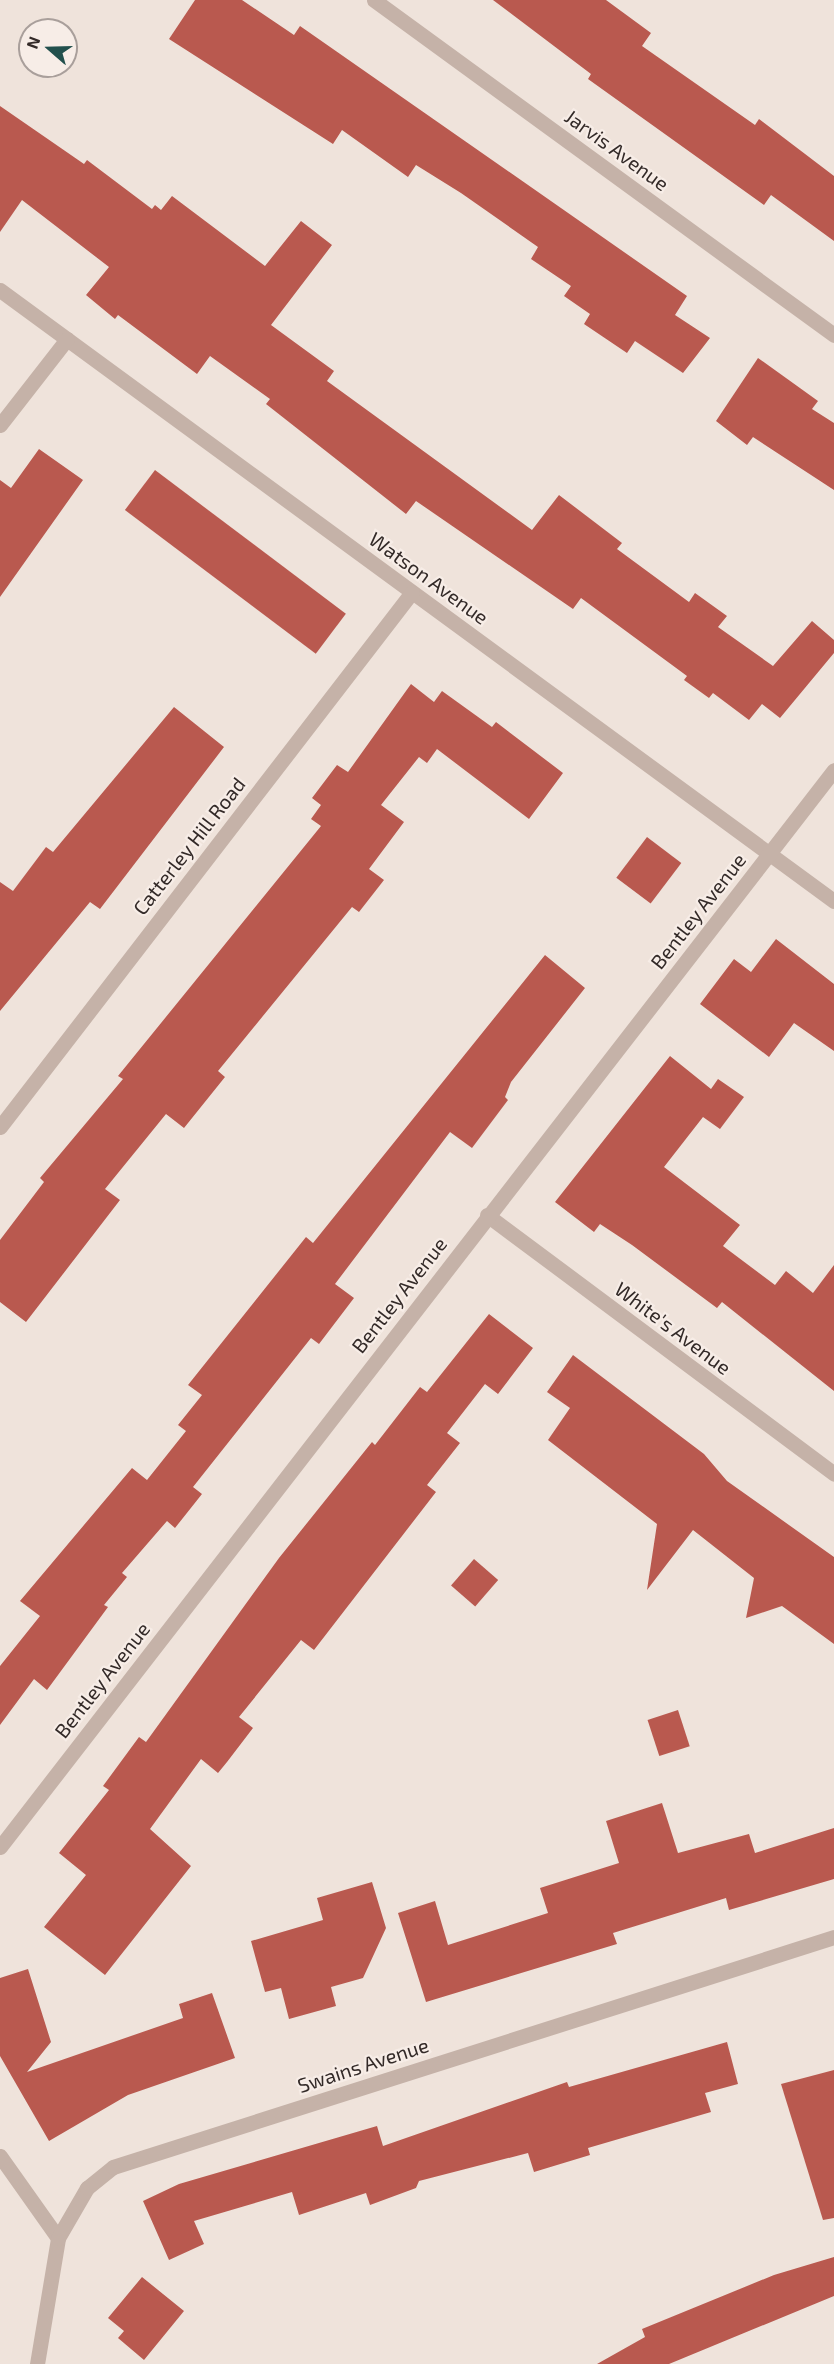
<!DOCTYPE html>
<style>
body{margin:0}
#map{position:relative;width:834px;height:2364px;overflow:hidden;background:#efe3db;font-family:"Exo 2",sans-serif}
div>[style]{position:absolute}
.building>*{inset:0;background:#b9594f;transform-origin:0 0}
.minor>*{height:15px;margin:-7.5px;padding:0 7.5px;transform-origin:7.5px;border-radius:7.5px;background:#c5b2a8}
span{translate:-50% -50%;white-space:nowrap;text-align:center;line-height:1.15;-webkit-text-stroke:4.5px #f7ede7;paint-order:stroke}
.street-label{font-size:20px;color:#332a28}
.north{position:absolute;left:18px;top:18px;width:60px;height:60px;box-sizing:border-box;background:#f7ede7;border:2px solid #a99f9b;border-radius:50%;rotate:290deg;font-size:16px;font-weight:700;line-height:24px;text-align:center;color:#332a28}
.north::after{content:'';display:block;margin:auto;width:21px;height:27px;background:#22504d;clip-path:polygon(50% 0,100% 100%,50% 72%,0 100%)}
</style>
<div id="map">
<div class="building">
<i style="clip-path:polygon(195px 0,242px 0,294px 35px,300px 26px,687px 296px,675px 315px,710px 338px,683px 373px,635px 341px,627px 353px,584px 324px,590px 314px,564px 296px,571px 286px,531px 259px,538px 247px,461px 193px,416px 165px,408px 177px,342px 130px,333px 144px,169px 39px)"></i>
<i style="clip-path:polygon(493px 0,606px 0,651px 33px,642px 46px,755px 125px,759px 119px,834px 176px,834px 241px,771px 195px,764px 205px,588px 79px,591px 74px)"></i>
<i style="clip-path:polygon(0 106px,84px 164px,87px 160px,152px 209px,155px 205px,161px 210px,172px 196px,265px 266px,301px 221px,332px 245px,271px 325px,334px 371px,327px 381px,532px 530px,559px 495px,622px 543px,617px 549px,689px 602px,695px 593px,727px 616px,718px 627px,773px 666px,812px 621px,834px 640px,834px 653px,780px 718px,762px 704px,749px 720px,713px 693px,709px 698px,684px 680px,687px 676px,581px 598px,573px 609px,416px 501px,406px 514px,266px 404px,270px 399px,210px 356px,197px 374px,118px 315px,115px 319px,86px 295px,109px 267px,22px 200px,0 232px)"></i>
<i style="clip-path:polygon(758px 358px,818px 401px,812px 409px,834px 423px,834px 490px,753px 437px,747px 445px,716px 421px)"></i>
<i style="clip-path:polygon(39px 449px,83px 480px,0 597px,0 480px,11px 488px)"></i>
<i style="left:155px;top:470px;width:239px;height:50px;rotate:37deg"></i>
<i style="clip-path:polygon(411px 684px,434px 702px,442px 691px,492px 727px,496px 722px,563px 773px,529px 819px,437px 749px,427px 763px,419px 757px,381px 805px,404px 822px,369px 869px,384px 880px,359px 912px,352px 907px,218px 1071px,225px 1077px,184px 1128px,166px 1114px,105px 1189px,120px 1200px,26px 1322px,0 1302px,0 1240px,44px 1182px,40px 1178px,123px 1079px,118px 1076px,321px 826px,311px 819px,321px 805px,312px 798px,337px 765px,348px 772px)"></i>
<i style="clip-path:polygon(174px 707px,224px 747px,100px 909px,90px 902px,0 1011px,0 882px,13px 891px,46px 847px,53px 852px)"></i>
<i style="left:647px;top:837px;width:43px;height:51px;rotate:37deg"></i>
<i style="clip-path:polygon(776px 939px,834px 984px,834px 1051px,794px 1023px,769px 1057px,700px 1004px,734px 959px,751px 972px)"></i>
<i style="clip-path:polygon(545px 955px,585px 988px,511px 1082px,505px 1097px,508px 1100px,472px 1148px,450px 1132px,335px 1284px,354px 1298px,319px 1344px,311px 1338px,193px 1487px,202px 1494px,175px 1528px,167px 1521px,122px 1573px,127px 1577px,104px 1605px,108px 1607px,47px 1690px,34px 1679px,0 1725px,0 1666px,40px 1616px,20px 1601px,132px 1468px,147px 1480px,186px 1431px,178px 1425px,202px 1395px,188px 1385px,306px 1237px,313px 1243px)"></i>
<i style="clip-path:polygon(670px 1056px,711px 1089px,718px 1079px,744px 1097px,720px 1129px,703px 1117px,664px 1167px,740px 1225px,723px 1246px,775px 1285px,786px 1271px,813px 1293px,834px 1265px,834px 1391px,722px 1302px,717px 1308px,632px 1245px,600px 1224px,594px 1232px,555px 1202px)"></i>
<i style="clip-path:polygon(489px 1314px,533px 1348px,498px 1394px,485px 1384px,447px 1433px,460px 1443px,427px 1485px,436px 1492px,314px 1650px,301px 1640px,239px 1717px,253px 1728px,227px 1762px,218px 1773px,201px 1759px,150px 1829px,191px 1866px,105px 1975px,44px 1927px,86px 1875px,59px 1853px,109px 1790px,103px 1786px,139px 1737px,146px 1742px,279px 1558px,372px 1442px,375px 1445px,420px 1387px,427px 1392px)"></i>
<i style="clip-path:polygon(573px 1355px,704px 1454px,727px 1481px,834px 1557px,834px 1644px,782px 1606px,746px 1618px,754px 1578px,693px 1530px,647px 1590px,657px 1524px,548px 1440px,570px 1408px,547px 1392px)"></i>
<i style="left:474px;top:1559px;width:32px;height:35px;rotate:41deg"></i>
<i style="left:678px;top:1710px;width:38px;height:32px;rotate:72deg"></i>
<i style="clip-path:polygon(662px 1803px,678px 1853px,749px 1834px,755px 1853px,834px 1828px,834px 1879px,729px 1910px,726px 1898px,613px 1933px,617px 1944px,426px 2002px,398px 1913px,435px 1901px,448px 1945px,548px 1913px,540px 1888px,619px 1863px,606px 1821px)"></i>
<i style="clip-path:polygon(372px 1882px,386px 1928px,363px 1978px,331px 1987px,336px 2006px,289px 2019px,281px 1988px,265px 1992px,251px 1941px,323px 1920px,317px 1898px)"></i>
<i style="clip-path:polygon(28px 1969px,51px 2042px,27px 2072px,183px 2018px,179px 2004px,212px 1993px,235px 2058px,128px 2095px,49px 2141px,0 2056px,0 1978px)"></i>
<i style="clip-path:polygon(727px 2042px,738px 2084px,705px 2093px,711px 2112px,588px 2148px,590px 2155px,534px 2172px,528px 2153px,419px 2181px,416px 2188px,370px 2205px,366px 2193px,299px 2215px,292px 2192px,194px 2221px,204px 2244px,169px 2260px,143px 2201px,179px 2184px,377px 2126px,383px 2146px,567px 2082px,569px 2087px)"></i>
<i style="clip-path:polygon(834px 2070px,834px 2218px,823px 2220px,781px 2084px)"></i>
<i style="clip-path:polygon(834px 2257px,834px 2296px,669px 2364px,597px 2364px,645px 2337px,642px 2329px,774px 2275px)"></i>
<i style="clip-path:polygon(142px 2277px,184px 2311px,144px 2360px,118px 2338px,124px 2331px,108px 2318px)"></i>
</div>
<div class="minor">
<i style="left:374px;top:0;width:569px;rotate:36.06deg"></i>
<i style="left:0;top:290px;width:1034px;rotate:36.23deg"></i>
<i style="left:0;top:425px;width:109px;rotate:-52.1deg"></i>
<i style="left:0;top:1127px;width:675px;rotate:-52.4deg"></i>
<i style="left:487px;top:1215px;width:433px;rotate:36.7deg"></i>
<i style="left:0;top:1847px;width:1362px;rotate:-52.25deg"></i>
<i style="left:0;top:2156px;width:100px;rotate:54.7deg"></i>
<i style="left:37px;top:2364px;width:128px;rotate:-80.5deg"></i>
<i style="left:58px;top:2238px;width:58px;rotate:-59.9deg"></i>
<i style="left:87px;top:2188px;width:33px;rotate:-39deg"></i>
<i style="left:113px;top:2167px;width:757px;rotate:-17.69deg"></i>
</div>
<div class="street-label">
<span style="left:617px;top:150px;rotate:36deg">Jarvis Avenue</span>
<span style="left:429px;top:578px;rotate:36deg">Watson Avenue</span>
<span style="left:189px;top:846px;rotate:-52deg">Catterley Hill Road</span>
<span style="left:698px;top:911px;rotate:-52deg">Bentley Avenue</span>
<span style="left:399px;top:1295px;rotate:-52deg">Bentley Avenue</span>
<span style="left:673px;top:1328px;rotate:37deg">White's Avenue</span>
<span style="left:102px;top:1680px;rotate:-52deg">Bentley Avenue</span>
<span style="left:363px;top:2065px;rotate:-18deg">Swains Avenue</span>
</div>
<div class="north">N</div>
</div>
